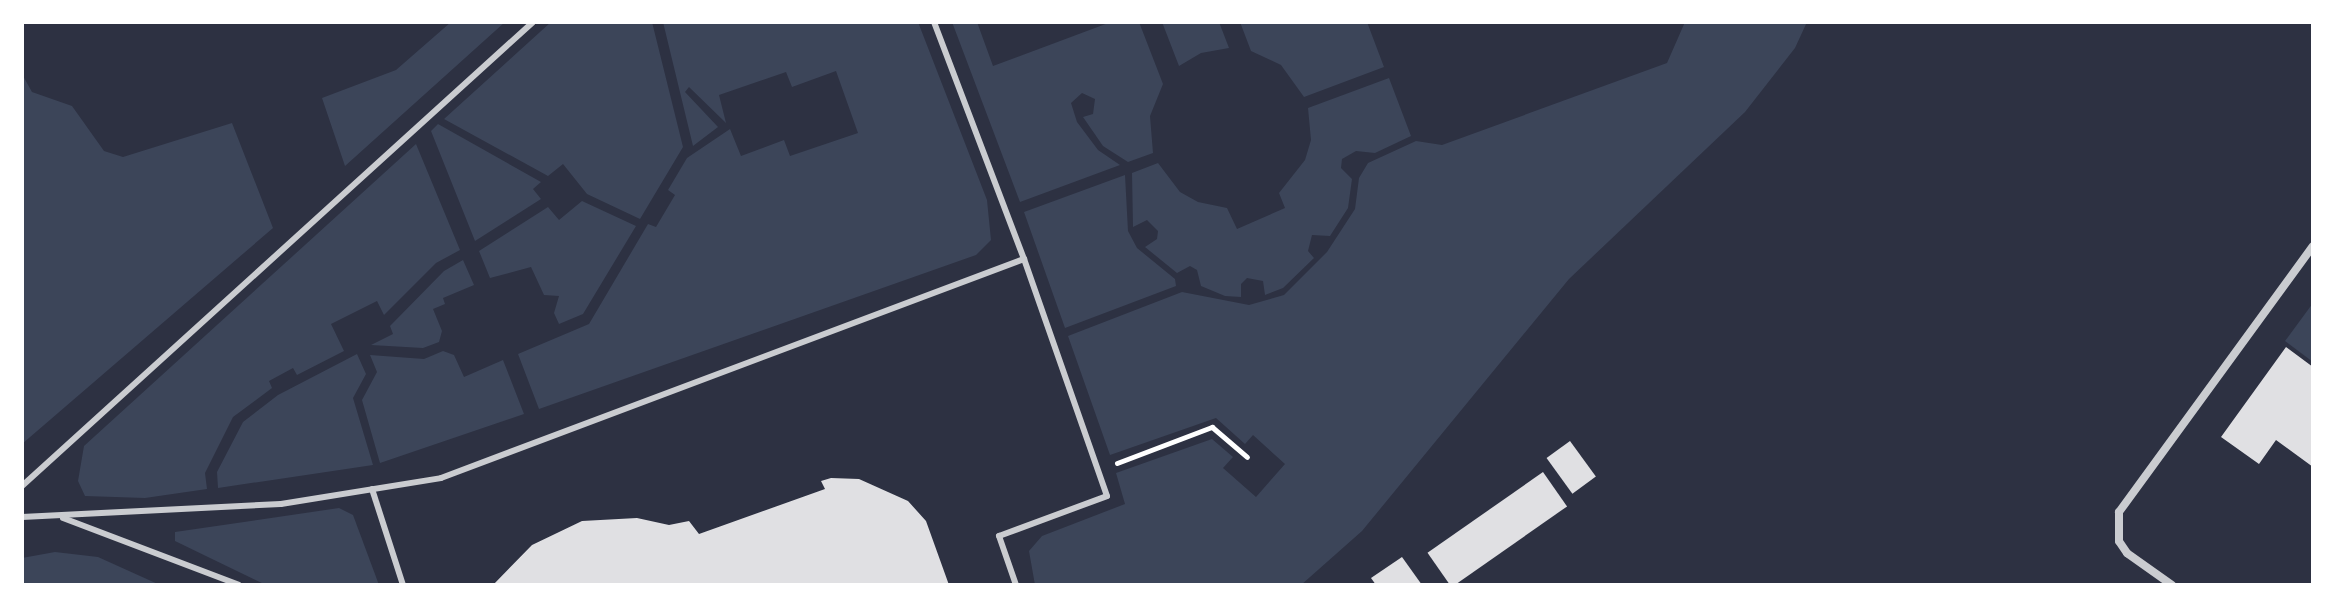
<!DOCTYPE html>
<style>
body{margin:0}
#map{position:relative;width:2335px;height:607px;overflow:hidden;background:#2d3142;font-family:Roboto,sans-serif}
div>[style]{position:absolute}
.green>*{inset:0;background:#3c4559}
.building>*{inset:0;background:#e0e0e3;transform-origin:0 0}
.path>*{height:5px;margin:-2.5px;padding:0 2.5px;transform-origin:2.5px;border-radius:2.5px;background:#fff}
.service>*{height:6px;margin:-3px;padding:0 3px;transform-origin:3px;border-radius:3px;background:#caccd0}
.minor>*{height:8px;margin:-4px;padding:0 4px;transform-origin:4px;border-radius:4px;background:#caccd0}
span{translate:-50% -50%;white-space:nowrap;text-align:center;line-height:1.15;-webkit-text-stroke:6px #fff;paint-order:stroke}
.frame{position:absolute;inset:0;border:24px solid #fff;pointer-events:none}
</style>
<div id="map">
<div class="green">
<i style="clip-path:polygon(451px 22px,505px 22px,345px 166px,322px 98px,396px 70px)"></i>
<i style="clip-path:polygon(551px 22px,652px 22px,683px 147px,640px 219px,587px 194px,563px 164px,548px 176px,444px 119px)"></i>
<i style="clip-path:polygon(663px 22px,918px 22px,987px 200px,991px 240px,976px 255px,539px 409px,518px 354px,589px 324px,648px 224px,656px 227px,675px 195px,668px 190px,687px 158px,730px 129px,741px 156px,784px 140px,790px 156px,858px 133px,836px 71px,792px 87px,786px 72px,719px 95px,726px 123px,689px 87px,685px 92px,718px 127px,693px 146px)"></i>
<i style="clip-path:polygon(952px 22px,977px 22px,993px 66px,1111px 22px,1139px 22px,1163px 84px,1150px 116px,1153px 153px,1128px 162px,1103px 146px,1083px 117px,1093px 114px,1095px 99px,1082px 93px,1071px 103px,1077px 122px,1098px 150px,1120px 165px,1020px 202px)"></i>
<i style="clip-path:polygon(1162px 22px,1219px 22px,1229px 48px,1201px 53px,1179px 66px)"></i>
<i style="clip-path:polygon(1240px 22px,1367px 22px,1384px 67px,1304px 97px,1281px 65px,1251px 51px)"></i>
<i style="clip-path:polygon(1685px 22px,1807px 22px,1795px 48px,1745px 112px,1569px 279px,1362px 531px,1301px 585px,1035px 585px,1029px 551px,1042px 536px,1125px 504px,1116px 473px,1212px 439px,1233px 457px,1223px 468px,1256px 497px,1285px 464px,1253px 435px,1245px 444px,1216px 418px,1110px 455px,1068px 336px,1182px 292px,1249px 305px,1284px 295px,1327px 252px,1355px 209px,1359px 178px,1368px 163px,1416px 141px,1442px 145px,1667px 63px)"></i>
<i style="clip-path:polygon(22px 74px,32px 92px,72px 106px,104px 151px,123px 157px,232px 123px,273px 228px,22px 444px)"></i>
<i style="clip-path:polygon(1389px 78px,1411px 136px,1375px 153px,1356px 151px,1342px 159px,1341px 168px,1352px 179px,1348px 208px,1330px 236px,1312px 235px,1308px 251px,1314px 258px,1283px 288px,1265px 295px,1263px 281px,1247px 278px,1241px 284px,1241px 297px,1225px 296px,1201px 286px,1197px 270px,1190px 266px,1177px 273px,1145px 247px,1157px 239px,1158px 231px,1147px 220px,1133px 227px,1132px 173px,1158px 163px,1180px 192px,1198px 202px,1227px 208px,1237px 229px,1285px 208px,1279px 193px,1305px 160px,1311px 140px,1308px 108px)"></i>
<i style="clip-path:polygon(438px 124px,541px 182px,533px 189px,541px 199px,475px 241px,431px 131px)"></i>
<i style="clip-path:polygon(416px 144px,460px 250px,436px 263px,384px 315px,377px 301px,331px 324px,344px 351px,297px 375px,293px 368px,269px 381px,272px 388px,233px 417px,205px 473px,207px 489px,145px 498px,85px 496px,78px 481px,84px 446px)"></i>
<i style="clip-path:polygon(1125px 175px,1128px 231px,1137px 248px,1175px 279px,1176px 286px,1065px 328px,1024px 212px)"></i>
<i style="clip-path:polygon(582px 201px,636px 226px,583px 314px,559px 324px,554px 313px,559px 296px,544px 295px,531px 267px,490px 278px,479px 251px,548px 207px,559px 220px)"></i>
<i style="clip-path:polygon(463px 260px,474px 285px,443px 298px,445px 304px,433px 309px,442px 331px,439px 342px,423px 348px,371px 345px,393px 334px,390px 326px,444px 271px)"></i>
<i style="clip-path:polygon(2313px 303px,2313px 362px,2285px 341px)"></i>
<i style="clip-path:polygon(443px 351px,454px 355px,464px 377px,503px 360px,524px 414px,380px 463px,362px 400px,377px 372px,370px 355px,424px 359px)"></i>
<i style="clip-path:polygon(357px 354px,366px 374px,353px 398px,373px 465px,218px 488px,217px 472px,243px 422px,278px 395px)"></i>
<i style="clip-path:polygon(339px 508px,353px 515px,379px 585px,266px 585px,175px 541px,175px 532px)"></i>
<i style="clip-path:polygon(55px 552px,98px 557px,160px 585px,22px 585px,22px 558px)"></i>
</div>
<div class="building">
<i style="clip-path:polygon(2286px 347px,2313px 367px,2313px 467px,2276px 440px,2259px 464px,2221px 437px)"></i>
<i style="left:1570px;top:441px;width:44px;height:29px;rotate:54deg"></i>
<i style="left:1543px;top:472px;width:42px;height:141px;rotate:55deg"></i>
<i style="clip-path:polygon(831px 478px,859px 479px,908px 501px,926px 521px,949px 585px,493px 585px,532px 545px,582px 521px,637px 518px,669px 525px,689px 521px,699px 534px,825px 489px,821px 481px)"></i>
<i style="clip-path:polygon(1402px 557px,1422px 585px,1376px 585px,1371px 578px)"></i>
</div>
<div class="path">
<i style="left:1117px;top:463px;width:102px;rotate:-20.8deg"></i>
<i style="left:1212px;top:427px;width:46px;rotate:40.6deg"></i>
</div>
<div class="service">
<i style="left:22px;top:486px;width:690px;rotate:-42.24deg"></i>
<i style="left:372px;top:489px;width:101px;rotate:72.1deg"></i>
<i style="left:22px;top:517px;width:259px;rotate:-2.9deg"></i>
<i style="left:281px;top:504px;width:162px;rotate:-9.2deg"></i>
<i style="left:441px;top:478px;width:623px;rotate:-20.59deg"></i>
<i style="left:1024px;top:259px;width:254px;rotate:-110.8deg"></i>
<i style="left:63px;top:518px;width:188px;rotate:20.8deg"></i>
<i style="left:1016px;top:585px;width:52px;rotate:-109.1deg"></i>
<i style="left:999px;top:536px;width:115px;rotate:-20.3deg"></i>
<i style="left:1107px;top:496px;width:251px;rotate:-109.3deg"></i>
</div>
<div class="minor">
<i style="left:2172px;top:585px;width:55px;rotate:-144.6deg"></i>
<i style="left:2127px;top:553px;width:14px;rotate:-124deg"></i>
<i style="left:2119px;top:541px;width:29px;rotate:-90deg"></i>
<i style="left:2119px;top:512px;width:329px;rotate:-53.9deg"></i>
</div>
<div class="frame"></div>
</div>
